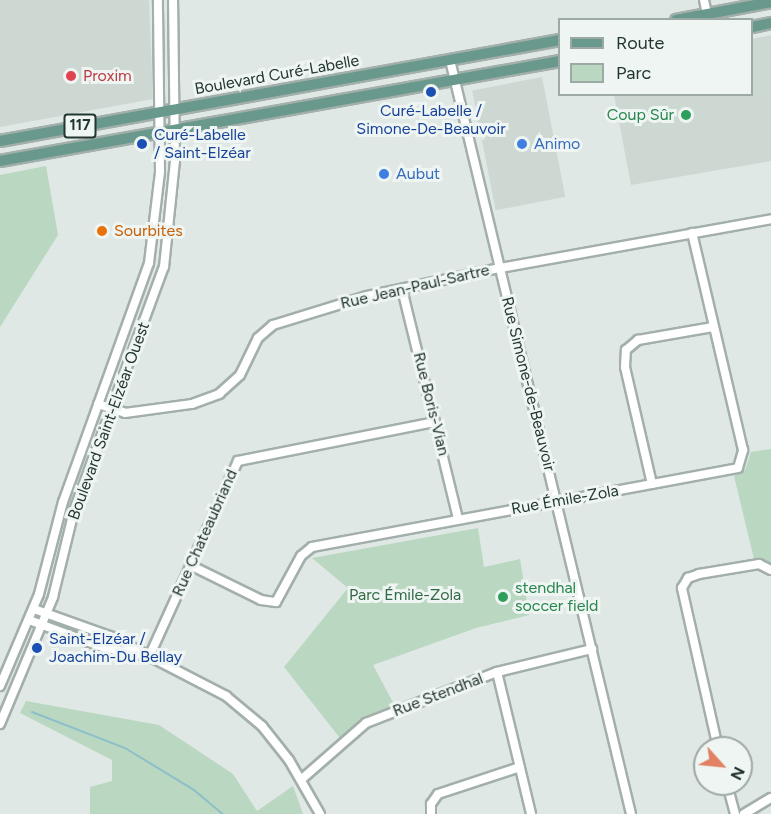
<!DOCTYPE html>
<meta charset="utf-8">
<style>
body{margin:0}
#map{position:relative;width:771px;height:814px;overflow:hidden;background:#dfe8e4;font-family:Figtree,sans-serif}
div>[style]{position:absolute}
.built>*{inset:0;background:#cdd8d3;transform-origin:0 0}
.green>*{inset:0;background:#bad7c2}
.stream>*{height:2px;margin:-1px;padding:0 1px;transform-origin:1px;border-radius:1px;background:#8cbfc8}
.roads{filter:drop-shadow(2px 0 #a3afab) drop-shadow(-2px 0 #a3afab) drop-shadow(0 2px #a3afab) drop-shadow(0 -2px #a3afab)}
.minor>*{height:8px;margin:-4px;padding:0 4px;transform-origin:4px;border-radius:4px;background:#fff}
.major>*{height:10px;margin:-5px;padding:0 5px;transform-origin:5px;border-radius:5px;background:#68998c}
.dots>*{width:16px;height:16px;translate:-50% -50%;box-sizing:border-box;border:3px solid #eff5f2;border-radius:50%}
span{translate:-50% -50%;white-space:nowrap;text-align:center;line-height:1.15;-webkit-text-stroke:6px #eff5f2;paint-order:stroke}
.shield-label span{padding:2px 4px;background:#eff5f2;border:2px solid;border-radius:4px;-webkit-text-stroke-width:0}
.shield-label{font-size:15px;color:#223631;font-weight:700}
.street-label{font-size:16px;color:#223631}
.health-label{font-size:16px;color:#be3a42}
.left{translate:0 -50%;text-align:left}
.transit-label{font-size:16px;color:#164399}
.leisure-label{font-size:16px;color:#27864d}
.right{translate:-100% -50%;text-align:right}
.shop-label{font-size:16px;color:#366cbe}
.food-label{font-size:16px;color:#c56008}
.park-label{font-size:16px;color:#316846}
.legend{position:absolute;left:558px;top:18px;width:195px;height:78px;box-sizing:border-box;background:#eff5f2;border:2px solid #9da9a5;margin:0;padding:8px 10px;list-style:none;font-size:18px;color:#223631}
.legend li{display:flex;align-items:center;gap:12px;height:30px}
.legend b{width:30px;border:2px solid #9da9a5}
.north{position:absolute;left:693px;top:736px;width:60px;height:60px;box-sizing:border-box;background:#eff5f2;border:2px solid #9da9a5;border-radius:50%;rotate:117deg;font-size:16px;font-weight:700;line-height:24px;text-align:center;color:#223631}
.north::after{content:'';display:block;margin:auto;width:21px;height:27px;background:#e18264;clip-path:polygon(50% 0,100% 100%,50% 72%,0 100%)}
</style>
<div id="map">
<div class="built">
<i style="clip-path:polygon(0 0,149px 0,153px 99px,0 127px)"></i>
<i style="clip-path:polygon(771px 35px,771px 161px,631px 185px,614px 95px,752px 94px,752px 39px)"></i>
<i style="left:542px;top:77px;width:122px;height:71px;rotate:79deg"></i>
</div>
<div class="green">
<i style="clip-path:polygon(46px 166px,58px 235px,0 327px,0 175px)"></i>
<i style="clip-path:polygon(771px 449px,771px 563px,754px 559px,734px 476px,745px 470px,751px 452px)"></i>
<i style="clip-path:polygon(478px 528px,484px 567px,520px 559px,529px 615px,476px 628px,373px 665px,397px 710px,366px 723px,344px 743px,284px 667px,348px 588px,312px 558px)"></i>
<i style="clip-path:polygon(26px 701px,159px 725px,233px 774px,257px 811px,293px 786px,303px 814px,90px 814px,90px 787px,112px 781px,112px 760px,20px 713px)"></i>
</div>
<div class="stream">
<i style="left:32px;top:712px;width:100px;rotate:21.2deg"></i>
<i style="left:125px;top:748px;width:81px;rotate:31.3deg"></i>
<i style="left:194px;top:790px;width:38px;rotate:40deg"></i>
</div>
<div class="roads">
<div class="minor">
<i style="left:704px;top:0;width:14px;rotate:78deg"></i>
<i style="left:450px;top:60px;width:775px;rotate:76.5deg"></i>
<i style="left:402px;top:289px;width:237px;rotate:76.3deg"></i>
<i style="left:98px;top:404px;width:28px;rotate:18deg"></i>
<i style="left:125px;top:413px;width:68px;rotate:-7.7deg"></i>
<i style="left:192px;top:404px;width:29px;rotate:-20deg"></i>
<i style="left:219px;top:394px;width:28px;rotate:-42deg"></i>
<i style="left:240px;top:375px;width:41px;rotate:-64.1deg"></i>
<i style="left:258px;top:338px;width:20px;rotate:-41deg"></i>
<i style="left:273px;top:325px;width:98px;rotate:-17.1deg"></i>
<i style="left:367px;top:296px;width:136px;rotate:-11.9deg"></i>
<i style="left:500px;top:268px;width:275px;rotate:-10.2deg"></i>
<i style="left:652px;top:484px;width:120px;rotate:-103deg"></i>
<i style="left:625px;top:367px;width:17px;rotate:-87deg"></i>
<i style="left:626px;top:350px;width:16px;rotate:-40deg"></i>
<i style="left:638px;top:340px;width:76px;rotate:-9.8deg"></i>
<i style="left:190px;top:565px;width:79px;rotate:26.2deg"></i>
<i style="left:261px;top:600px;width:15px;rotate:8deg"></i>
<i style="left:276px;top:602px;width:52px;rotate:-61.5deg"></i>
<i style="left:301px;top:556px;width:14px;rotate:-39deg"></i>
<i style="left:312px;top:547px;width:433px;rotate:-10.5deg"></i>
<i style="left:738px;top:468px;width:19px;rotate:-74deg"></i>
<i style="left:743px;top:450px;width:223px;rotate:-103.2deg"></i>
<i style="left:34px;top:609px;width:81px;rotate:19.6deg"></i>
<i style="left:110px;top:636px;width:131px;rotate:27.3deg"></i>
<i style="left:226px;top:696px;width:47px;rotate:39.8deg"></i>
<i style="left:262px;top:726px;width:43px;rotate:51.5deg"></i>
<i style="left:289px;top:760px;width:62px;rotate:60.1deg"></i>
<i style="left:29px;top:620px;width:81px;rotate:20.2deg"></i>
<i style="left:105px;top:648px;width:36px;rotate:11deg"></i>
<i style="left:149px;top:657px;width:215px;rotate:-65.6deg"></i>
<i style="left:238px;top:461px;width:201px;rotate:-11.2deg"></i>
<i style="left:497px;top:672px;width:146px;rotate:76.5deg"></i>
<i style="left:0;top:686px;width:100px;rotate:-67deg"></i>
<i style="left:39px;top:594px;width:95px;rotate:-75.4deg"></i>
<i style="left:63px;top:502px;width:254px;rotate:-70.2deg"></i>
<i style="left:149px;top:263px;width:92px;rotate:-83.1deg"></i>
<i style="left:160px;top:172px;width:172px;rotate:-90.7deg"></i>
<i style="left:0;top:724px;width:138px;rotate:-67.3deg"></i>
<i style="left:53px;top:597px;width:89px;rotate:-76.3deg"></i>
<i style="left:74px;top:511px;width:260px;rotate:-69.8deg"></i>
<i style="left:164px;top:267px;width:107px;rotate:-84.1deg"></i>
<i style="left:175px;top:161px;width:161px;rotate:-90.7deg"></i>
<i style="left:718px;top:748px;width:164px;rotate:-102.7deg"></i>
<i style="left:682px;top:588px;width:12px;rotate:-59deg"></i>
<i style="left:688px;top:578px;width:12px;rotate:-20deg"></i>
<i style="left:699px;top:574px;width:61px;rotate:-9.5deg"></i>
<i style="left:759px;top:564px;width:13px;rotate:27deg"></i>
<i style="left:303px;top:778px;width:84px;rotate:-41.1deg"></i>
<i style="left:366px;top:723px;width:141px;rotate:-21.3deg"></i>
<i style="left:497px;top:672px;width:98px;rotate:-13.6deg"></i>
<i style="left:727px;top:784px;width:31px;rotate:75deg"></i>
<i style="left:431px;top:814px;width:10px;rotate:-90deg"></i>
<i style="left:431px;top:804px;width:12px;rotate:-55deg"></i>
<i style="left:438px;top:794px;width:86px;rotate:-18.2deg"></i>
<i style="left:744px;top:814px;width:31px;rotate:-31deg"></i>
</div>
<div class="major">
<i style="left:676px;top:20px;width:97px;rotate:-10.7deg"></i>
<i style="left:752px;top:27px;width:19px;rotate:-12deg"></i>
<i style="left:0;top:141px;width:569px;rotate:-10.22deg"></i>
<i style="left:0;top:161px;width:569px;rotate:-10.12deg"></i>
</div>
</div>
<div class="dots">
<i style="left:71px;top:76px;background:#e0444e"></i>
<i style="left:431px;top:92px;background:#1a4fb4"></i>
<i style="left:686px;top:115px;background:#2e9e5b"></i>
<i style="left:142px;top:144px;background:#1a4fb4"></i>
<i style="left:522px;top:144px;background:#3f7fe0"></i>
<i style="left:384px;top:174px;background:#3f7fe0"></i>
<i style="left:102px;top:231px;background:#e8710a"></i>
<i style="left:503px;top:597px;background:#2e9e5b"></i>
<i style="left:37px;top:648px;background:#1a4fb4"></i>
</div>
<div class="shield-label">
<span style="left:80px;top:126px">117</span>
</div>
<div class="street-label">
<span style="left:277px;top:75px;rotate:-10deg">Boulevard Curé-Labelle</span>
<span style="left:415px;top:287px;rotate:-13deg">Rue Jean-Paul-Sartre</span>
<span style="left:528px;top:384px;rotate:76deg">Rue Simone-de-Beauvoir</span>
<span style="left:431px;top:404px;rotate:76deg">Rue Boris-Vian</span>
<span style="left:109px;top:421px;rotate:-70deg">Boulevard Saint-Elzéar Ouest</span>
<span style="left:565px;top:500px;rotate:-10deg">Rue Émile-Zola</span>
<span style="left:205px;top:533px;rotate:-66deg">Rue Chateaubriand</span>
<span style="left:438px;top:695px;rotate:-21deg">Rue Stendhal</span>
</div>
<div class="health-label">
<span class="left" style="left:83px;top:76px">Proxim</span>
</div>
<div class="transit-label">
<span style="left:431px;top:120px">Curé-Labelle /<br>Simone-De-Beauvoir</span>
<span class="left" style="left:154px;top:144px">Curé-Labelle<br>/ Saint-Elzéar</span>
<span class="left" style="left:49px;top:648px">Saint-Elzéar /<br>Joachim-Du Bellay</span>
</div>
<div class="leisure-label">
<span class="right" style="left:674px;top:115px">Coup Sûr</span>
<span class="left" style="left:515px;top:597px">stendhal<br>soccer field</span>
</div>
<div class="shop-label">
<span class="left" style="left:534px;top:144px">Animo</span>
<span class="left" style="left:396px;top:174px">Aubut</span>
</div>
<div class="food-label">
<span class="left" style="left:114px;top:231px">Sourbites</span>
</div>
<div class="park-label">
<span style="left:405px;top:595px">Parc Émile-Zola</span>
</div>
<ul class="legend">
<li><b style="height:8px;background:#68998c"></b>Route</li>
<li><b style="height:16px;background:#bad7c2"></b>Parc</li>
</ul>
<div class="north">N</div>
</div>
